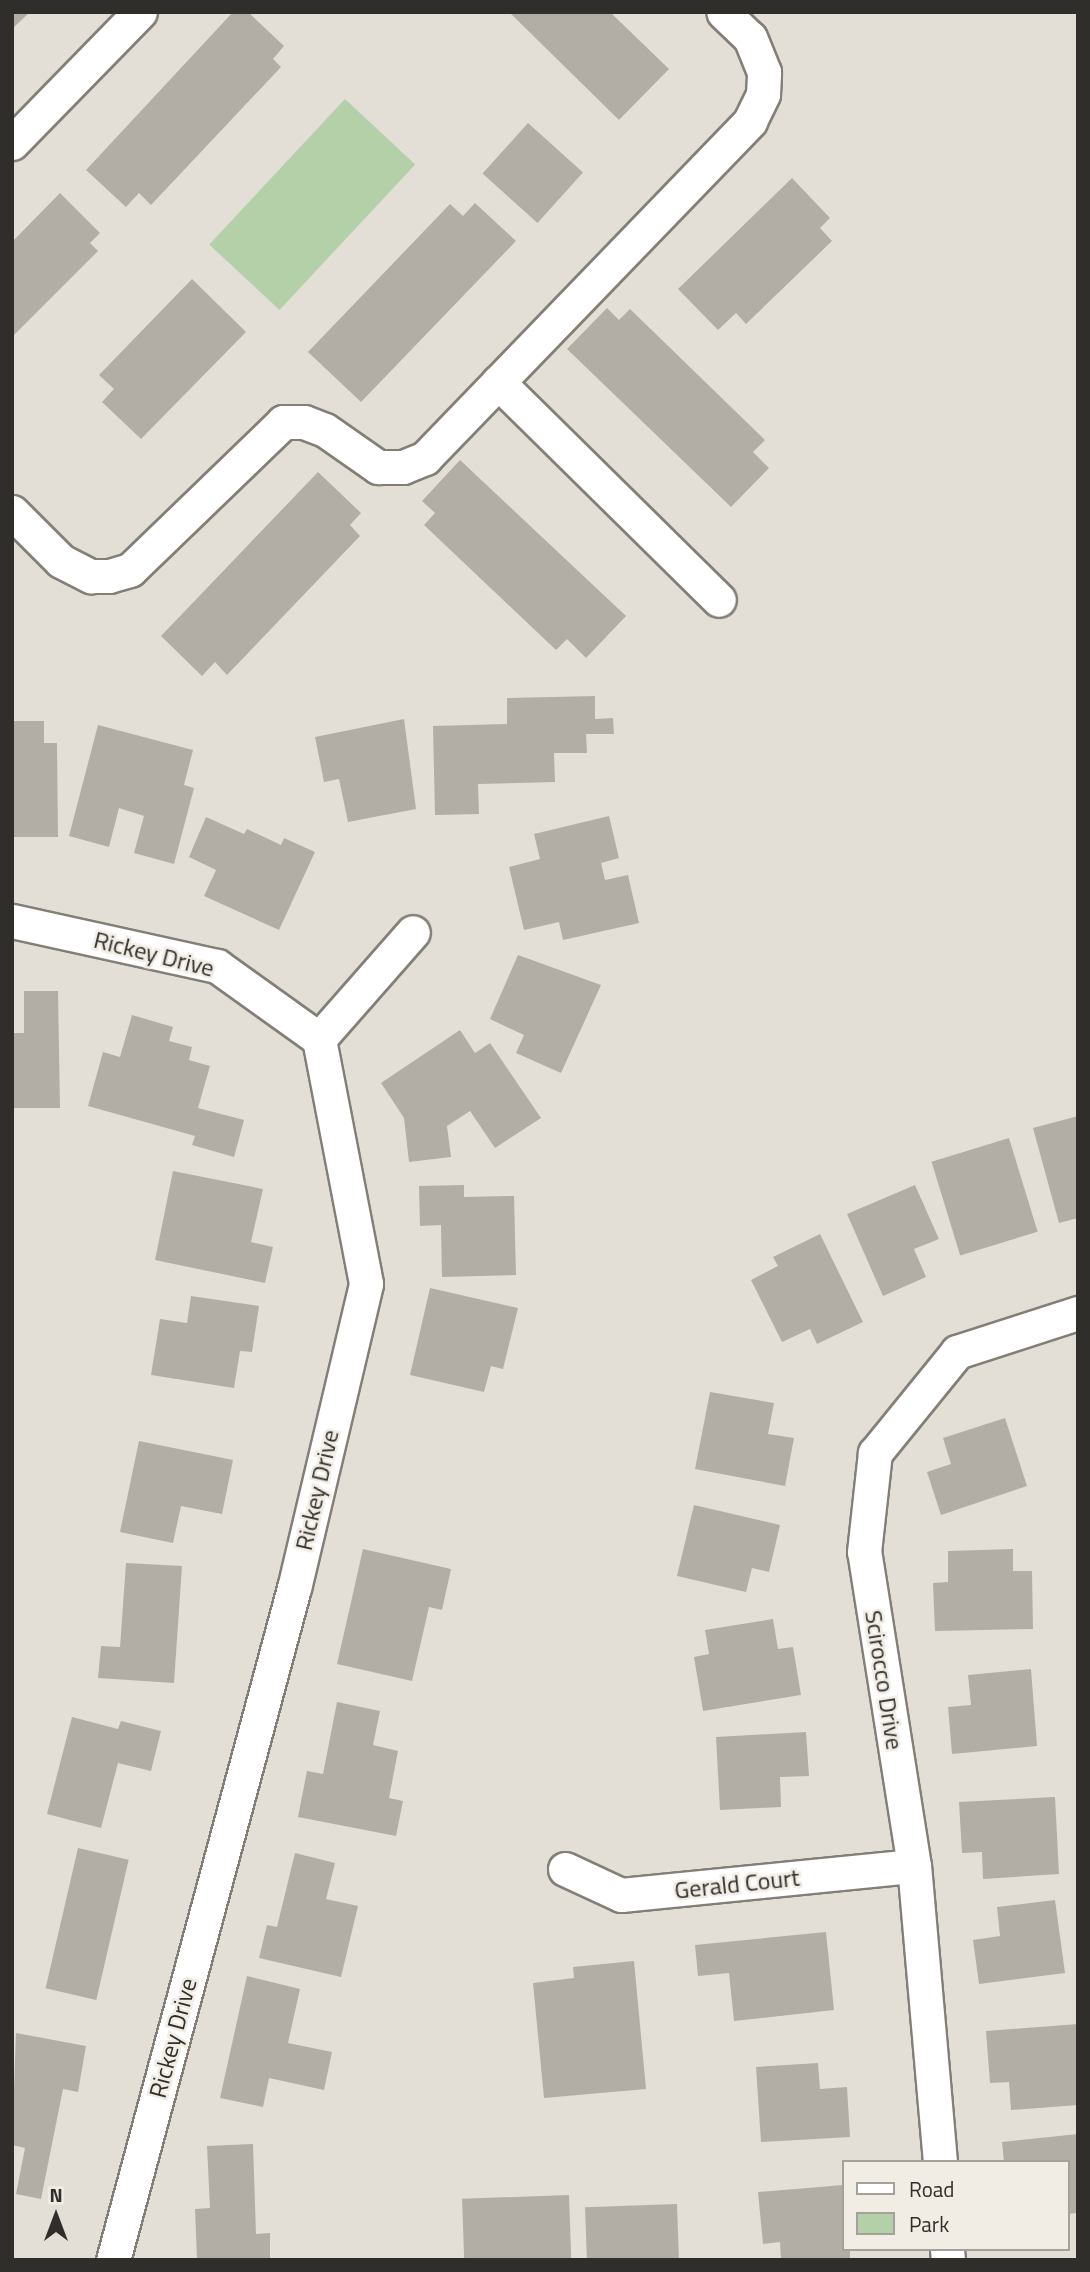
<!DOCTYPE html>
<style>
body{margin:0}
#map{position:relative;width:1090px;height:2272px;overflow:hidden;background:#e3dfd7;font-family:"Titillium Web",sans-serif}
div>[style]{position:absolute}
.green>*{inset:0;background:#b3d0a8;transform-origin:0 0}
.building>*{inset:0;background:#b2aea6;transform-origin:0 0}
.roads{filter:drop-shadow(2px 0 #837f77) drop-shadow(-2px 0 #837f77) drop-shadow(0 2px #837f77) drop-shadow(0 -2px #837f77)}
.street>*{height:33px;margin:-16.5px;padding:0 16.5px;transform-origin:16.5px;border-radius:16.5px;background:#fff}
span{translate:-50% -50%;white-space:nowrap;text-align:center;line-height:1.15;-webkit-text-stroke:5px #f1ece4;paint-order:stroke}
.street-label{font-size:24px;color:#302e2b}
.frame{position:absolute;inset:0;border:14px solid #302e2b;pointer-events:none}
.legend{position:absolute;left:842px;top:2160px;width:228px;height:91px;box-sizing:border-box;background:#f1ece4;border:2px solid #a4a09a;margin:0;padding:9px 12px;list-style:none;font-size:21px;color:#302e2b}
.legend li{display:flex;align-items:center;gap:14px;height:35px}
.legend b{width:35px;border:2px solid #a4a09a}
.north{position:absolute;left:21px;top:2181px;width:70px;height:70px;-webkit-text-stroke:5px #f1ece4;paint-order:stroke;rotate:0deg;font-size:19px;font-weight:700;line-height:28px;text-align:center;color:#302e2b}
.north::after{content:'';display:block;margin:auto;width:24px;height:32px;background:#302e2b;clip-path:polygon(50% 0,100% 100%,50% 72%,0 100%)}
</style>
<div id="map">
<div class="green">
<i style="left:345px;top:99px;width:96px;height:199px;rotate:43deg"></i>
</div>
<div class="building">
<i style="clip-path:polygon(12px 12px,30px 12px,12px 29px)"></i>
<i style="clip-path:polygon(233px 12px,248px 12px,284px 46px,273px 59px,281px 67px,151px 205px,139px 193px,126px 207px,86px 170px)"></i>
<i style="clip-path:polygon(509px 12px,610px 12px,669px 69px,619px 120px)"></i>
<i style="left:528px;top:123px;width:74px;height:68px;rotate:42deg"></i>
<i style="clip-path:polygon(792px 178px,830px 218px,820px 228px,832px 241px,746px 324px,736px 313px,718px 330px,678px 289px)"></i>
<i style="clip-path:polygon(60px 193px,100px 233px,90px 243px,98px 251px,12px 337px,12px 242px)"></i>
<i style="clip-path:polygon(475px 203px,516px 241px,361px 402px,308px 352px,450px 204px,463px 216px)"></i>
<i style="clip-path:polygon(192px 279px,246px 332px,141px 439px,102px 402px,114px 389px,99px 375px)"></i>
<i style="clip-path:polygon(607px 308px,619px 320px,630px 309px,765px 440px,753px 452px,769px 468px,731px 507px,567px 349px)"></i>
<i style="clip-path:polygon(460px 460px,626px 616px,586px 658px,567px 639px,556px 650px,424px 525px,435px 513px,422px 501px)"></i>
<i style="clip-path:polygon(318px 472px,361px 513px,350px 525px,360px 536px,227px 675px,215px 662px,202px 676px,161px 636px)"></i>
<i style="clip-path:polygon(595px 696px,595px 719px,613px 718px,614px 734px,586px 734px,587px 753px,554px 753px,555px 782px,478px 784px,479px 814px,435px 815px,433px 726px,507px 724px,507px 698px)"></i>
<i style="clip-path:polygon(404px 719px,416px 809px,348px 822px,339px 779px,324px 782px,315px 737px)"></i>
<i style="clip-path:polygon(12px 721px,44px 721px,44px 743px,57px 743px,58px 837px,13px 837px)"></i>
<i style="clip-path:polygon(98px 725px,193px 750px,184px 785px,194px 788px,174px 864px,134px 853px,144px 816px,119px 808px,109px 847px,69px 836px)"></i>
<i style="clip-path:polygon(609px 816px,619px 858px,601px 863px,605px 880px,628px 875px,639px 923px,563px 940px,559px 922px,524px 930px,509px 867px,540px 859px,534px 834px)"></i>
<i style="clip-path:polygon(206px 817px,244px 834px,247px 829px,281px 845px,284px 838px,315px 852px,279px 930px,204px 896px,216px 870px,189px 857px)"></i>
<i style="clip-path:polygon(518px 955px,601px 985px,561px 1073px,516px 1053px,524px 1035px,490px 1019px)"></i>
<i style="clip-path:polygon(24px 991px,58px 991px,60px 1108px,12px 1108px,12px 1033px,24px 1033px)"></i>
<i style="clip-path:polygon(132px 1015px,173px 1027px,169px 1041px,192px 1047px,189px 1060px,210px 1066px,198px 1108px,244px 1120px,234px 1157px,192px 1145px,195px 1136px,88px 1106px,103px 1052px,120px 1057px)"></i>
<i style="clip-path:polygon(460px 1030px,475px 1053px,490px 1043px,541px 1118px,495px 1148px,470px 1111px,447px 1126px,451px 1157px,409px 1162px,404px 1118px,381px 1083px)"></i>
<i style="clip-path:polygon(1078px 1116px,1078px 1218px,1059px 1223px,1033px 1128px)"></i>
<i style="left:1009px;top:1138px;width:98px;height:81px;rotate:73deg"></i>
<i style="clip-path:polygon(173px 1171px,263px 1189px,251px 1242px,273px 1247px,265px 1283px,155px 1260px)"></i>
<i style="clip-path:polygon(464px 1185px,464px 1197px,514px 1196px,516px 1275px,442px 1277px,441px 1225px,420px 1226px,419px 1186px)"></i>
<i style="clip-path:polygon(915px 1185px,939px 1239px,914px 1249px,926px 1277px,883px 1296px,847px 1214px)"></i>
<i style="clip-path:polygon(820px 1234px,863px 1322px,817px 1344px,810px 1329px,782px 1342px,751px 1280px,778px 1266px,773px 1257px)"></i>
<i style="clip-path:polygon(430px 1288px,518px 1308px,503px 1369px,491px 1366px,484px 1392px,410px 1375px)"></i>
<i style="clip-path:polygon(191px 1296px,259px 1306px,252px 1352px,240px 1351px,234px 1388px,151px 1375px,160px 1319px,187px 1323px)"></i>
<i style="clip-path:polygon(710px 1392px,774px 1403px,768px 1434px,794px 1438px,785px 1486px,695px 1469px)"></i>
<i style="clip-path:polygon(1005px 1418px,1027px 1486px,941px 1515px,927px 1472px,951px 1464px,943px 1438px)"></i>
<i style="clip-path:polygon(139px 1441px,233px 1460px,222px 1514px,181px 1506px,173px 1543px,120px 1532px)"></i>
<i style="clip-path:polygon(694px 1505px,780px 1525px,769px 1572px,752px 1568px,746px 1592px,677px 1576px)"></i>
<i style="clip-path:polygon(363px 1549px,451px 1569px,442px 1610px,429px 1607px,412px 1681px,337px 1664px)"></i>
<i style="clip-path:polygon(1013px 1549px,1013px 1571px,1032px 1571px,1033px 1629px,935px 1631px,933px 1583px,948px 1582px,948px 1551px)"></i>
<i style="clip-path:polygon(126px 1563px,182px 1566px,174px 1683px,98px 1678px,101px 1646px,120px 1647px)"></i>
<i style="clip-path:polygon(773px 1619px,778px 1649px,793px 1647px,801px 1695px,703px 1711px,694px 1657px,709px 1654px,705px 1630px)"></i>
<i style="clip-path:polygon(1031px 1669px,1037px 1746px,952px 1754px,948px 1707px,971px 1705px,968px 1675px)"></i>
<i style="clip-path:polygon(337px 1702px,380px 1711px,373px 1745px,398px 1751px,389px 1798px,403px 1801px,396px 1836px,298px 1817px,307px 1771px,323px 1774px)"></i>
<i style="clip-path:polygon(72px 1717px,118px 1729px,121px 1721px,161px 1731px,151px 1771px,118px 1763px,101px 1828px,47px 1814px)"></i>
<i style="clip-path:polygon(806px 1732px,809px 1776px,780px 1777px,781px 1807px,720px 1810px,716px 1737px)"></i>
<i style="clip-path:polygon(1055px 1797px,1059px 1874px,983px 1879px,982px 1852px,962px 1853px,959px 1802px)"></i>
<i style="left:78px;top:1848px;width:52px;height:144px;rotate:13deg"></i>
<i style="clip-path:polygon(295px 1853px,335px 1863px,326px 1899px,358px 1906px,341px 1977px,259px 1958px,267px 1925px,277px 1927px)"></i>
<i style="clip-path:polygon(1055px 1900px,1065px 1973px,979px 1984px,973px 1940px,1000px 1936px,997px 1907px)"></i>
<i style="clip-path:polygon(826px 1932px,834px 2010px,734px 2021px,729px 1973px,698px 1976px,695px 1945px)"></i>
<i style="clip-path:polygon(634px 1961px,646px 2089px,544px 2098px,533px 1983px,574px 1978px,573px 1967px)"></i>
<i style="clip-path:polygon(247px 1976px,300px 1989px,288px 2043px,332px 2052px,324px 2090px,269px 2078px,263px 2107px,220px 2098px)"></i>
<i style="clip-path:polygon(1078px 2024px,1078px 2105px,1011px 2110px,1009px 2082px,990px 2083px,986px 2031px)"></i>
<i style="clip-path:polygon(16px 2033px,86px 2046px,78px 2092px,63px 2089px,41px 2199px,16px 2194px,25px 2148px,12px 2145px)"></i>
<i style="clip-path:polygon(818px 2063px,820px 2089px,847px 2087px,850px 2137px,761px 2142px,756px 2067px)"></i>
<i style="clip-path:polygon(1078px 2134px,1078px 2213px,1067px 2214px,1067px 2162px,1004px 2162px,1002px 2142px)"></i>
<i style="clip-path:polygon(253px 2144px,256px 2234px,270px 2233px,270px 2258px,197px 2260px,195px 2209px,210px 2208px,207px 2146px)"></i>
<i style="clip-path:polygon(843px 2185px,843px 2249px,850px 2249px,850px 2260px,781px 2260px,780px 2242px,763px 2244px,758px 2192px)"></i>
<i style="left:569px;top:2195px;width:65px;height:107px;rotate:88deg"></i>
<i style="left:677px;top:2204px;width:56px;height:92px;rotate:88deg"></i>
</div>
<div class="roads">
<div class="street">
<i style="left:12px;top:143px;width:183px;rotate:-45.7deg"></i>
<i style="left:498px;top:382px;width:310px;rotate:44.6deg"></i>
<i style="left:12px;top:512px;width:69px;rotate:45deg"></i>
<i style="left:61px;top:561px;width:34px;rotate:27deg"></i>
<i style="left:91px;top:576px;width:18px"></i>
<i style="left:109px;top:576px;width:22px;rotate:-16deg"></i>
<i style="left:130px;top:570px;width:213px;rotate:-44deg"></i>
<i style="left:283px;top:422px;width:21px"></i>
<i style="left:304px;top:422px;width:22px;rotate:21deg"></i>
<i style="left:325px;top:430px;width:65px;rotate:34.9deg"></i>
<i style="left:378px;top:467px;width:25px"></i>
<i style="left:403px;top:467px;width:24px;rotate:-22deg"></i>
<i style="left:425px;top:458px;width:468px;rotate:-46deg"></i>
<i style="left:750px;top:121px;width:30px;rotate:-64deg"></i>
<i style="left:763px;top:94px;width:22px;rotate:-87deg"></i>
<i style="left:764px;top:72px;width:37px;rotate:-112deg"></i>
<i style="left:750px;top:38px;width:37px;rotate:-136deg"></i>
<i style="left:12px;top:921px;width:210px;rotate:12.4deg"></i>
<i style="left:217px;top:966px;width:125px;rotate:35.6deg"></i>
<i style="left:319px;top:1039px;width:249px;rotate:79.1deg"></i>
<i style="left:366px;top:1284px;width:312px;rotate:103.3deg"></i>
<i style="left:294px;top:1588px;width:696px;rotate:105.07deg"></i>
<i style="left:319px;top:1039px;width:142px;rotate:-48.7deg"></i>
<i style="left:565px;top:1869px;width:62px;rotate:24.9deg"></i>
<i style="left:621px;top:1895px;width:294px;rotate:-5.7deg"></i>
<i style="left:940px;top:2162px;width:297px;rotate:-95deg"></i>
<i style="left:914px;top:1866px;width:318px;rotate:-99deg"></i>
<i style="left:864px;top:1552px;width:100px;rotate:-83.7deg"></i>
<i style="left:875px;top:1453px;width:130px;rotate:-50.9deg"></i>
<i style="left:957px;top:1352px;width:127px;rotate:-17.9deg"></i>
<i style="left:947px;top:2249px;width:11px;rotate:85deg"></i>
</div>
</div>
<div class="street-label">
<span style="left:154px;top:954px;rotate:14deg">Rickey Drive</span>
<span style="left:317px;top:1490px;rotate:-77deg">Rickey Drive</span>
<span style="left:884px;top:1680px;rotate:81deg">Scirocco Drive</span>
<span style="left:737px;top:1884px;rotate:-6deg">Gerald Court</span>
<span style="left:173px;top:2038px;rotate:-75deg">Rickey Drive</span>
</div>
<div class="frame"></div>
<ul class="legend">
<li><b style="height:9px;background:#fff"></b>Road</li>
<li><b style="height:19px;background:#b3d0a8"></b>Park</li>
</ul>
<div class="north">N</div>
</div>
